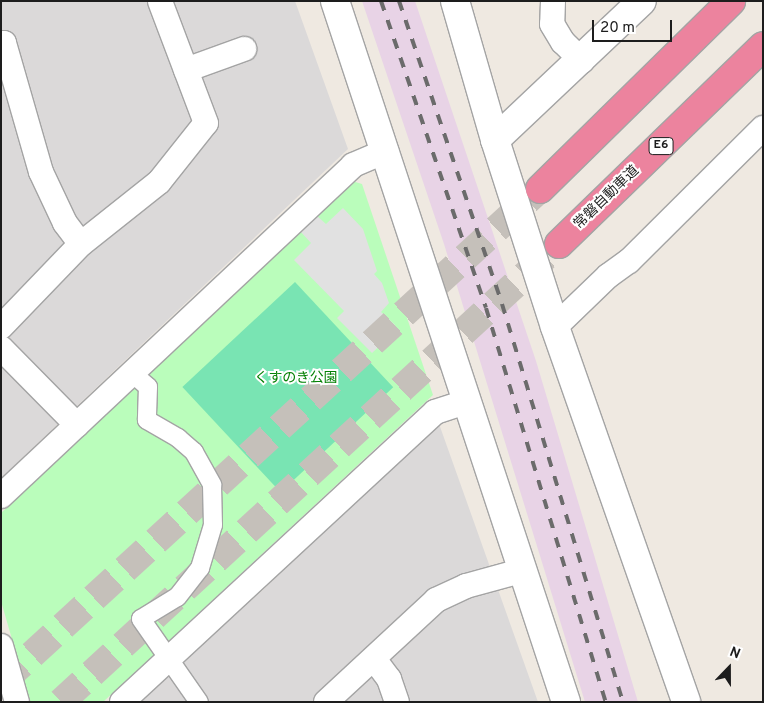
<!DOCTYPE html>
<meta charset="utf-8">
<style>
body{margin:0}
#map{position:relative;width:764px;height:703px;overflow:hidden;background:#efe9e1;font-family:Overpass,"Noto Sans JP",sans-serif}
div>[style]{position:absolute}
.residential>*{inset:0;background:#dbd9d9}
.industrial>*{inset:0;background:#e8d3e6}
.park>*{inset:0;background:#bafdbb}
.pitch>*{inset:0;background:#79e4b3;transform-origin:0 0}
.parking>*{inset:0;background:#e1e1e1}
.motorway-tunnel>*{height:28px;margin-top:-14px;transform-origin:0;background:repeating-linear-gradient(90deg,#c5c0ba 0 28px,transparent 0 42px)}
.roads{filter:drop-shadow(1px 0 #a4a4a4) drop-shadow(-1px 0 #a4a4a4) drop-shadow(0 1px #a4a4a4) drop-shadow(0 -1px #a4a4a4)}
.pedestrian>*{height:18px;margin:-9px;padding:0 9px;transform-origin:9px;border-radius:9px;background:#fff}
.minor>*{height:24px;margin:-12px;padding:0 12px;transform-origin:12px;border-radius:12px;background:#fff}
.tertiary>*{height:28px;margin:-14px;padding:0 14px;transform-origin:14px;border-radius:14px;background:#fff}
.motorway>*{height:28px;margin:-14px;padding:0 14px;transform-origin:14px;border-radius:14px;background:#ec839e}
.rail>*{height:4px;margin-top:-2px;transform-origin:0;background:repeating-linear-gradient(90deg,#6b6b6b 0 10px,transparent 0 20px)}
span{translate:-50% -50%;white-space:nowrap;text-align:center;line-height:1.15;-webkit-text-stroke:4px #fff;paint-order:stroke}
.shield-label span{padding:1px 4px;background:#fff;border:1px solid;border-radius:4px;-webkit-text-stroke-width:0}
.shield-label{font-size:12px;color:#1d1d1d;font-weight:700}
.street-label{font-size:14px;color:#1d1d1d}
.park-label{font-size:14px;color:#048105}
.frame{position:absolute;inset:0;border:2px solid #1d1d1d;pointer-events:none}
.north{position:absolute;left:704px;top:643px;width:50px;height:50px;-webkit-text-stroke:4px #fff;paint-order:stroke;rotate:22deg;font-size:14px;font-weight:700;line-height:20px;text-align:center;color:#1d1d1d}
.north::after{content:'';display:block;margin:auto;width:18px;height:22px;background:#1d1d1d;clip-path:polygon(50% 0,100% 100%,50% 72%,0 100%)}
.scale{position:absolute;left:592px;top:20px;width:80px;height:22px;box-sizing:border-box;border:2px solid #1d1d1d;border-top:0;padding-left:6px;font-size:15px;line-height:18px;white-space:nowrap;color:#1d1d1d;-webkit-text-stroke:4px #fff;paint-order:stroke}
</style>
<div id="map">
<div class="residential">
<i style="clip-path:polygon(1px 1px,295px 1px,348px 149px,1px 478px)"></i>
<i style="clip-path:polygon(438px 421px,538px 702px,138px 702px,263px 590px)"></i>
</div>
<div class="industrial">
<i style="clip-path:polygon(362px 1px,415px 1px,536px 361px,638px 702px,585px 702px,444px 244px)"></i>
</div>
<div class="park">
<i style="clip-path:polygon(352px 181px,362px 184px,433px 395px,103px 702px,30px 702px,1px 601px,1px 513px)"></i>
</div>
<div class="pitch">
<i style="left:295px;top:282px;width:144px;height:154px;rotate:47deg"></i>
</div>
<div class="parking">
<i style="clip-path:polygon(343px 208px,363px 229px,377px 271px,374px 274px,382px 283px,389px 303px,381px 312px,395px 325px,391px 335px,372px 353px,337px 318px,344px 311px,294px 260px,311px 243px,300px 231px,316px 215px,326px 224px)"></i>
</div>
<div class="motorway-tunnel">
<i style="left:1px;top:683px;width:731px;rotate:-42.51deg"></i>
<i style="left:61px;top:702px;width:677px;rotate:-42.6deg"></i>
</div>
<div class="roads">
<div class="pedestrian">
<i style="left:132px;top:373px;width:21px;rotate:41deg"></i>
<i style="left:148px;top:387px;width:33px;rotate:92deg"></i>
<i style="left:147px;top:420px;width:36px;rotate:30deg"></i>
<i style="left:178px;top:438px;width:21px;rotate:41deg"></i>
<i style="left:194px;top:452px;width:38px;rotate:61deg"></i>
<i style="left:212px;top:485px;width:40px;rotate:88.6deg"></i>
<i style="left:213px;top:525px;width:45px;rotate:106.8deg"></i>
<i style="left:200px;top:568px;width:37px;rotate:128deg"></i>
<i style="left:177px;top:597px;width:42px;rotate:148.6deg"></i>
<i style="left:141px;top:619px;width:101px;rotate:55.1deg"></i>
</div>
<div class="minor">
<i style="left:553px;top:1px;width:23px;rotate:92deg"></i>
<i style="left:552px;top:24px;width:21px;rotate:59deg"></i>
<i style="left:563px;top:42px;width:27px;rotate:45deg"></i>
<i style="left:1px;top:43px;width:3px"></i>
<i style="left:4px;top:43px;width:134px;rotate:74deg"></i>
<i style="left:41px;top:172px;width:56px;rotate:64.8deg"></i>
<i style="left:65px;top:223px;width:26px;rotate:53deg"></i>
<i style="left:186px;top:70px;width:62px;rotate:-19.9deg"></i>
<i style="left:1px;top:327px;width:115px;rotate:-46.1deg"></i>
<i style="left:81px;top:244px;width:100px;rotate:-38.5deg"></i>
<i style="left:159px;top:182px;width:75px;rotate:-51.5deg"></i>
<i style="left:206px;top:123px;width:130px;rotate:-110.7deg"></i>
<i style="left:555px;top:327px;width:74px;rotate:-43.9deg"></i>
<i style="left:608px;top:276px;width:26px;rotate:-36deg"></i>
<i style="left:629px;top:261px;width:189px;rotate:-44.8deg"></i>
<i style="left:1px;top:348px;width:108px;rotate:45.4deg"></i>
<i style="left:1px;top:496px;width:483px;rotate:-43.2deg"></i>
<i style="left:353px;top:165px;width:36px;rotate:-23deg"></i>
<i style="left:1px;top:646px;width:58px;rotate:74.1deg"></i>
<i style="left:374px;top:659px;width:25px;rotate:53deg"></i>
<i style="left:389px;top:679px;width:24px;rotate:71deg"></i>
<i style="left:122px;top:702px;width:427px;rotate:-42.8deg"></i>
<i style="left:435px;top:412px;width:35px;rotate:-18deg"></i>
<i style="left:326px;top:702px;width:150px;rotate:-42.8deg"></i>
<i style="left:436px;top:600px;width:33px;rotate:-25deg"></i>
<i style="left:466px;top:586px;width:60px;rotate:-15.4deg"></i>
</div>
<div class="tertiary">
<i style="left:335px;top:1px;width:738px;rotate:71.76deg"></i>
<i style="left:455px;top:1px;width:145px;rotate:73.9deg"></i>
<i style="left:495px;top:140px;width:196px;rotate:72.2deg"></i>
<i style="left:555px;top:327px;width:397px;rotate:70.7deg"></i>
<i style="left:495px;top:140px;width:202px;rotate:-43.4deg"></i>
</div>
<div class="motorway">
<i style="left:540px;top:189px;width:268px;rotate:-44.5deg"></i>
<i style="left:559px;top:244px;width:284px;rotate:-44.1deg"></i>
</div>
</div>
<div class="rail">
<i style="left:381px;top:1px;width:324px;rotate:71.1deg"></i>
<i style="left:486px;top:308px;width:412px;rotate:73.1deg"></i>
<i style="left:399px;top:1px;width:320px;rotate:71.2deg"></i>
<i style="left:502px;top:304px;width:416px;rotate:73.1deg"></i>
</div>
<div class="shield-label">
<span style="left:661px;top:146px">E6</span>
</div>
<div class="street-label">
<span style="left:607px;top:198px;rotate:-44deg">常磐自動車道</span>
</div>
<div class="park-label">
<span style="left:296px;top:379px">くすのき公園</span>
</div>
<div class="frame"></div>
<div class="north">N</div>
<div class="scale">20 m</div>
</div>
